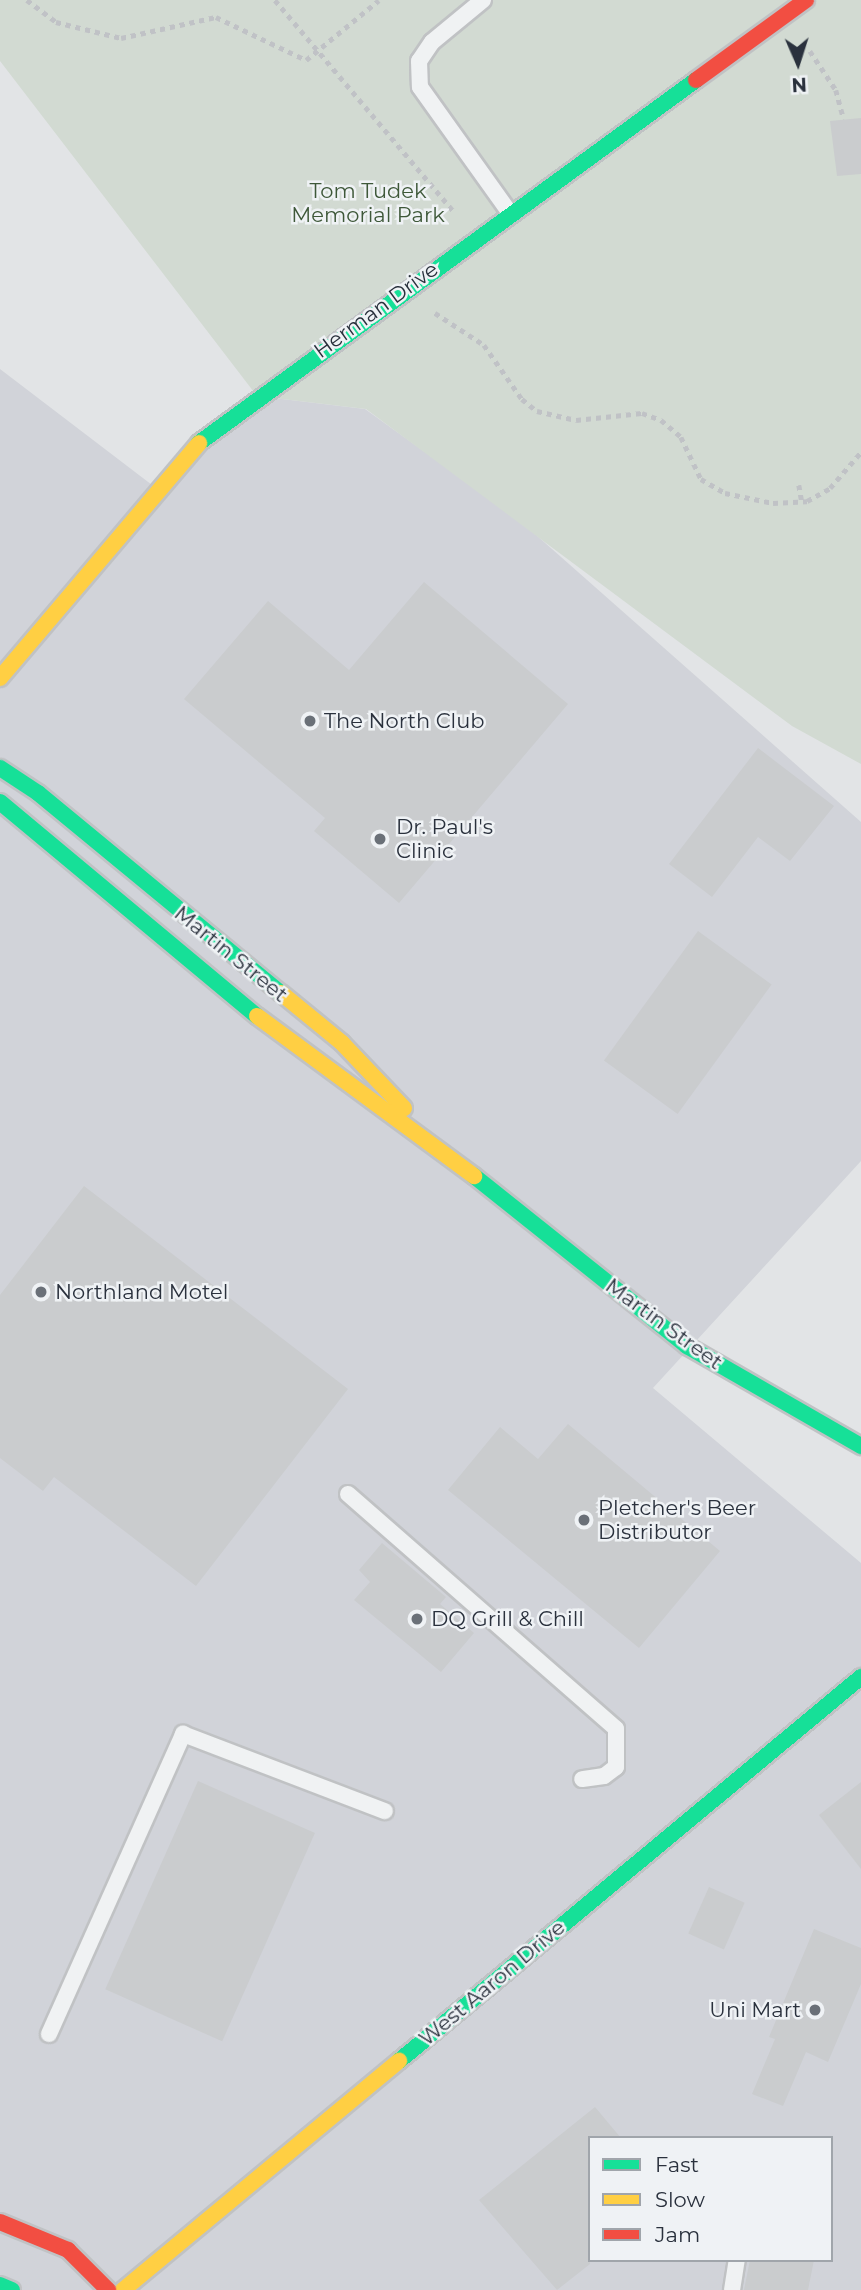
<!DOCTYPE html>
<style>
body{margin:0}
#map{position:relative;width:861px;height:2290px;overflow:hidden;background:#e2e4e6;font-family:Montserrat,sans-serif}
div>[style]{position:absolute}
.built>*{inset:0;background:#d1d3d9}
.green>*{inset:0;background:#d2dad2}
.building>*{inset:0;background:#caccce;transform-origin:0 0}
.path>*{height:4.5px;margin-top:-2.25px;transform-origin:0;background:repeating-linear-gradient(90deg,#c0c2c6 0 5px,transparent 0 10px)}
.roads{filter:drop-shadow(2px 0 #c0c2c4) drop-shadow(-2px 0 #c0c2c4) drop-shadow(0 2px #c0c2c4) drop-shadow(0 -2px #c0c2c4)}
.lane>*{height:16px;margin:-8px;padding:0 8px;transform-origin:8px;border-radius:8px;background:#f0f2f3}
.fast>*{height:16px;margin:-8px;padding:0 8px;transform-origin:8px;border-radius:8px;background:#16e098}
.slow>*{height:16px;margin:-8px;padding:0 8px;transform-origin:8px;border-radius:8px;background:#ffcf43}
.jam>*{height:16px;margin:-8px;padding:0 8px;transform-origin:8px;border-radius:8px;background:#f24e42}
.dots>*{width:19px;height:19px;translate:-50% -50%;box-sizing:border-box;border:4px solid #eff2f5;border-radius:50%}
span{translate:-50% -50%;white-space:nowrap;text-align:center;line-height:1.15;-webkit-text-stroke:5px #eff2f5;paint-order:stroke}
.park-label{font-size:21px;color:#3e5839}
.street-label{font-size:21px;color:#2a313d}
.poi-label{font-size:21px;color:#2a313d}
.left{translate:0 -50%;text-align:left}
.right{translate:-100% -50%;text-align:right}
.legend{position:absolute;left:588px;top:2136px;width:245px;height:126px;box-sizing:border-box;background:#eff2f5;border:2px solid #a0a5ab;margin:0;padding:9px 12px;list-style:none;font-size:21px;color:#2a313d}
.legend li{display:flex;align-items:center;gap:14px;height:35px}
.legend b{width:35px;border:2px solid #a0a5ab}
.north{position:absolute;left:763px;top:28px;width:70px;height:70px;-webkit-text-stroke:5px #eff2f5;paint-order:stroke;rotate:177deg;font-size:19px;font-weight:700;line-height:28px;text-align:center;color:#2a313d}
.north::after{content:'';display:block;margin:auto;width:24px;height:32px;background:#2a313d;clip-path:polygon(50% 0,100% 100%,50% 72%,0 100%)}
</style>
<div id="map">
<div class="built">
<i style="clip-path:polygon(evenodd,0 369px,156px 488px,257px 396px,365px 409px,518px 519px,861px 822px,861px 1161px,653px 1388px,861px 1563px,861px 2290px,0 2290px,0 369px,590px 2138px,831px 2138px,831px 2260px,590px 2260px,590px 2138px)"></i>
</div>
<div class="green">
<i style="clip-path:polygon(0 0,861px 0,861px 764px,792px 726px,366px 409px,257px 396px,0 61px)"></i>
</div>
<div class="building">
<i style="clip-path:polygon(861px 118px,861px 174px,837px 176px,830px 121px)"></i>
<i style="clip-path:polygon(424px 582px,568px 704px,399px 903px,314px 831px,325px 818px,184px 699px,268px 601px,349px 670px)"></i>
<i style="clip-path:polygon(758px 748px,834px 806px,790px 861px,758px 837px,712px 897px,669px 864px)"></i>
<i style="left:698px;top:931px;width:91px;height:160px;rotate:36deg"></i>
<i style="clip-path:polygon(84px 1186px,348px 1389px,196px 1586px,54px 1477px,43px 1491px,0 1458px,0 1295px)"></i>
<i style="clip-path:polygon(568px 1424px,720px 1551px,639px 1648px,448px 1490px,500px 1427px,538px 1459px)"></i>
<i style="clip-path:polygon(382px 1543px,446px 1597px,440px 1604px,474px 1633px,441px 1672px,354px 1600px,370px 1582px,359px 1570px)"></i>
<i style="left:198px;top:1781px;width:128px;height:228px;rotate:24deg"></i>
<i style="clip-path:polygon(861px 1782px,861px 1869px,819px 1815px)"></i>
<i style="left:709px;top:1887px;width:39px;height:51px;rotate:24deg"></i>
<i style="clip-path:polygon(814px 1929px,861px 1948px,861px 1984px,828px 2062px,806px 2052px,783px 2106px,752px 2094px,775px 2039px,769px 2037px)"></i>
<i style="clip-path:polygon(595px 2107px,621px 2138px,590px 2138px,590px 2264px,557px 2290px,479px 2200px)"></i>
<i style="clip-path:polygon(750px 2260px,814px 2260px,808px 2290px,744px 2290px)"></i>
</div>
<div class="path">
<i style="left:27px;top:0;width:36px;rotate:37deg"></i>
<i style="left:56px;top:22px;width:67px;rotate:13.8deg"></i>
<i style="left:121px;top:38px;width:97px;rotate:-12.5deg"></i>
<i style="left:216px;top:17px;width:100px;rotate:25.5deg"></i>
<i style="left:306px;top:60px;width:94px;rotate:-39.4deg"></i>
<i style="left:275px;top:0;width:276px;rotate:49.8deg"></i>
<i style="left:810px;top:51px;width:47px;rotate:56.3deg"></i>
<i style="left:836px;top:90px;width:30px;rotate:75deg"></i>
<i style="left:435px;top:313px;width:59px;rotate:33.1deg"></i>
<i style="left:484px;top:345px;width:66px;rotate:54.9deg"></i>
<i style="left:522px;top:399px;width:19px;rotate:39deg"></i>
<i style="left:537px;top:411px;width:40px;rotate:13deg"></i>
<i style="left:576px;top:420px;width:66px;rotate:-6.1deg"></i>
<i style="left:642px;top:413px;width:20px;rotate:20deg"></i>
<i style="left:661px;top:420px;width:26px;rotate:40deg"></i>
<i style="left:681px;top:437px;width:47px;rotate:64.5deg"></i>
<i style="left:701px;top:479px;width:28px;rotate:30deg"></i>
<i style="left:725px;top:493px;width:49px;rotate:11.8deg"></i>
<i style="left:773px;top:503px;width:34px;rotate:-3deg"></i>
<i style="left:807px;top:501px;width:26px;rotate:-29deg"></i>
<i style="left:830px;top:488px;width:48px;rotate:-49.3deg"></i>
<i style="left:799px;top:485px;width:17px;rotate:80deg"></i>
</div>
<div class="roads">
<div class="lane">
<i style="left:483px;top:0;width:66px;rotate:140.5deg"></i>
<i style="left:432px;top:42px;width:23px;rotate:124deg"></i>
<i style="left:419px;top:61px;width:26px;rotate:88deg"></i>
<i style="left:420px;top:87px;width:155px;rotate:54.5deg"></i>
<i style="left:348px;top:1494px;width:356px;rotate:41.2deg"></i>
<i style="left:616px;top:1729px;width:38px;rotate:90deg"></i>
<i style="left:616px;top:1767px;width:15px;rotate:143deg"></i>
<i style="left:604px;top:1776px;width:22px;rotate:172deg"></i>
<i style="left:49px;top:2034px;width:329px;rotate:-65.9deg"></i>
<i style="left:183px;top:1734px;width:216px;rotate:20.9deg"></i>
<i style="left:732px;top:2290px;width:30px;rotate:-81deg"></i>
</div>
<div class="fast">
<i style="left:199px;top:443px;width:615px;rotate:-36.14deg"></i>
<i style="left:0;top:768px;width:45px;rotate:33.3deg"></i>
<i style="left:38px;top:793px;width:315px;rotate:39.5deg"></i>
<i style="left:0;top:802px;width:334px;rotate:39.8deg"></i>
<i style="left:474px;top:1176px;width:273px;rotate:38.6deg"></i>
<i style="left:687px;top:1346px;width:201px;rotate:29.9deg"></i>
<i style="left:399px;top:2061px;width:601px;rotate:-39.73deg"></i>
<i style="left:0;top:2285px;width:13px;rotate:23deg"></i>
</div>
<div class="slow">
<i style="left:0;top:678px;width:308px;rotate:-49.7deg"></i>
<i style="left:281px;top:993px;width:79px;rotate:39.3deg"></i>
<i style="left:342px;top:1043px;width:90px;rotate:46.4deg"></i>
<i style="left:257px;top:1016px;width:270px;rotate:36.4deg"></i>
<i style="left:123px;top:2290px;width:359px;rotate:-39.7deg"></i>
</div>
<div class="jam">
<i style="left:696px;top:80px;width:136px;rotate:-36deg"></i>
<i style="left:0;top:2222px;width:74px;rotate:22.4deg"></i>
<i style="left:68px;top:2250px;width:57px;rotate:45deg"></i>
</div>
</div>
<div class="dots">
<i style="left:310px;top:721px;background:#6a7078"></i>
<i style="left:380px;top:839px;background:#6a7078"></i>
<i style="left:41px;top:1292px;background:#6a7078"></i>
<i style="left:584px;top:1520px;background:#6a7078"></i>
<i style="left:417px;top:1619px;background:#6a7078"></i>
<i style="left:815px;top:2010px;background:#6a7078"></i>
</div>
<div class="park-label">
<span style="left:368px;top:203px">Tom Tudek<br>Memorial Park</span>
</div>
<div class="street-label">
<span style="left:376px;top:310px;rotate:-36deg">Herman Drive</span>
<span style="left:231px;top:954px;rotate:39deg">Martin Street</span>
<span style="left:664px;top:1324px;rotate:36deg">Martin Street</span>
<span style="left:492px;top:1983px;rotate:-40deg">West Aaron Drive</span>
</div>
<div class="poi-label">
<span class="left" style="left:324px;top:721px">The North Club</span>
<span class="left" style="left:396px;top:839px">Dr. Paul's<br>Clinic</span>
<span class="left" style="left:55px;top:1292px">Northland Motel</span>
<span class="left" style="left:598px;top:1520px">Pletcher's Beer<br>Distributor</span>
<span class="left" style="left:431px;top:1619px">DQ Grill &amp; Chill</span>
<span class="right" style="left:801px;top:2010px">Uni Mart</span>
</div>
<ul class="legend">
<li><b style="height:9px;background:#16e098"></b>Fast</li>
<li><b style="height:9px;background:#ffcf43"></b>Slow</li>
<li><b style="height:9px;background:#f24e42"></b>Jam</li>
</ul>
<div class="north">N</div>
</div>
